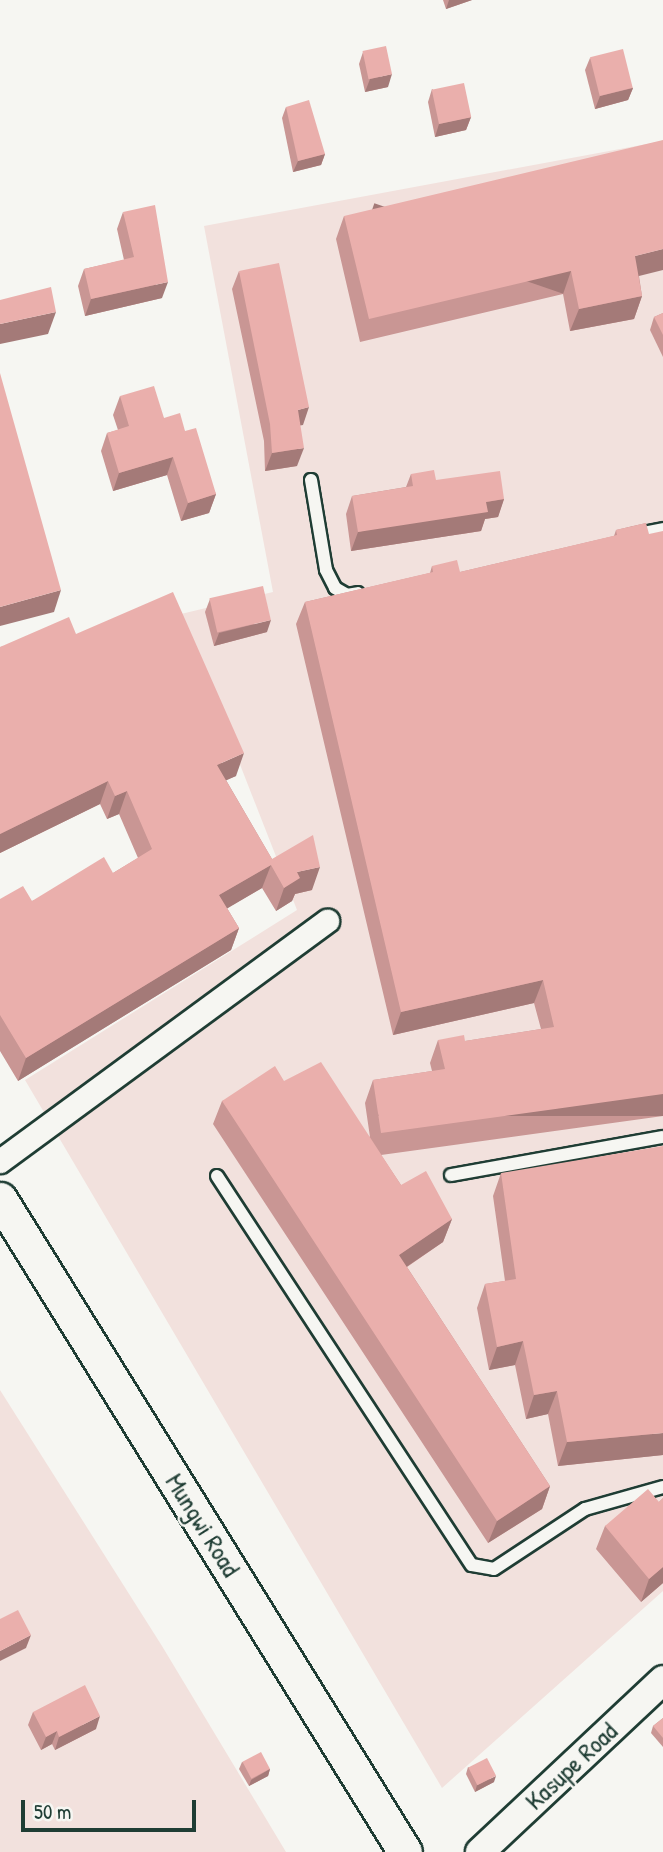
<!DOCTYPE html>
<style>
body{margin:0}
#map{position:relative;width:663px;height:1852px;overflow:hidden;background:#f6f6f2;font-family:"Patrick Hand",sans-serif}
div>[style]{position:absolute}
.built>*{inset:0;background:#f2e1dd}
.roads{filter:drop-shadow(2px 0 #1f3d34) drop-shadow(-2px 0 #1f3d34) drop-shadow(0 2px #1f3d34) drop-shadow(0 -2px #1f3d34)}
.service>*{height:12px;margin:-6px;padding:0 6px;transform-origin:6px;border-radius:6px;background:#f6f6f2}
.minor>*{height:23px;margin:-11.5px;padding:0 11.5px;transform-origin:11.5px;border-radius:11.5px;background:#f6f6f2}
.tertiary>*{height:28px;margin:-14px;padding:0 14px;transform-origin:14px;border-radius:14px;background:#f6f6f2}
.secondary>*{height:33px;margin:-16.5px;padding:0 16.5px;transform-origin:16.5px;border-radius:16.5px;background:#f6f6f2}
.wall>*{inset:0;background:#c99694}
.shaded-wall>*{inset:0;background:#a47a78;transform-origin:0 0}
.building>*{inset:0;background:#eaafac;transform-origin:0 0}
span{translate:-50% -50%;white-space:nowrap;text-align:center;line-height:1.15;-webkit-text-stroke:5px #f6f6f2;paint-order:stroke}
.street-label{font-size:26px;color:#1f3d34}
.scale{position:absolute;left:21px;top:1800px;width:175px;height:32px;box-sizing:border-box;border:4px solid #1f3d34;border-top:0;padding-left:9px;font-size:21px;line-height:24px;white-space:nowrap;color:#1f3d34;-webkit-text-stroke:5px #f6f6f2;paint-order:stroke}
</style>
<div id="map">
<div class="built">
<i style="clip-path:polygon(663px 141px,663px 1591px,442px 1788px,25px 1080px,297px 910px,181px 614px,273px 592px,204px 226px)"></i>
<i style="clip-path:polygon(0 1390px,162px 1646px,286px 1852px,0 1852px)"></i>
</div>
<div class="roads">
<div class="service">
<i style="left:311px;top:480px;width:91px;rotate:80.5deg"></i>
<i style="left:326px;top:570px;width:20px;rotate:63deg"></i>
<i style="left:335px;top:588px;width:14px;rotate:30deg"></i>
<i style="left:347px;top:595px;width:11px;rotate:-10deg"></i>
<i style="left:633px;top:535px;width:31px;rotate:-11deg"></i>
<i style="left:451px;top:1175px;width:215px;rotate:-10.2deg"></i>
<i style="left:217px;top:1176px;width:465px;rotate:56.8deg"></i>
<i style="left:472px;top:1565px;width:22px;rotate:10deg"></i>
<i style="left:494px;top:1569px;width:109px;rotate:-33.4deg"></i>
<i style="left:585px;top:1509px;width:81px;rotate:-15.8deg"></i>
</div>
<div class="minor">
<i style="left:0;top:1161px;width:406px;rotate:-36.3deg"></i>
</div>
<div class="tertiary">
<i style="left:480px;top:1852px;width:251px;rotate:-43.2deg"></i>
</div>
<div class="secondary">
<i style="left:0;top:1199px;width:768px;rotate:58.19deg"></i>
</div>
</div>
<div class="wall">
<i style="clip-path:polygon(443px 0,472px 0,446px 9px)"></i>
<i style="clip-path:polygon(363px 52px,388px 87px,365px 92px,359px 64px)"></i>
<i style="clip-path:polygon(590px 58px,633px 88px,628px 100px,595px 109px,585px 70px)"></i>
<i style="clip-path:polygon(432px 89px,471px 117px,466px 130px,435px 137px,428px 102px)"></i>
<i style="clip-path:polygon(286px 107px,325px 154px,321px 165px,293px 172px,282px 118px)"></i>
<i style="clip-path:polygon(123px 212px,162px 298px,85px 316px,78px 286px,84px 269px,124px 260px,117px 229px)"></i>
<i style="clip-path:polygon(344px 216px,639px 276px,642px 296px,634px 319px,570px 331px,563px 294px,360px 342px,336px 239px)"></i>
<i style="clip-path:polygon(239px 271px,303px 425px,300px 425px,297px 466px,265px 471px,264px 441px,232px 289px)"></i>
<i style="clip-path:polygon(663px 313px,663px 357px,650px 330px,654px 317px)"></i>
<i style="clip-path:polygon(120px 396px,164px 418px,185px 431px,216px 494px,209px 513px,181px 521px,167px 475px,113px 491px,101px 451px,107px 433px,118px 430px,113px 415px)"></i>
<i style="clip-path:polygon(411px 474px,504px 499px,498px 517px,485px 519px,481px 531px,351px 551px,346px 514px,352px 496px,406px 487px)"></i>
<i style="clip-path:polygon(646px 523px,663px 1116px,381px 1155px,401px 1185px,452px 1219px,443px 1242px,407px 1267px,550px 1486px,542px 1509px,488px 1543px,213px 1124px,222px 1101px,284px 1081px,370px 1137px,365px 1103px,373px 1080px,432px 1071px,430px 1063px,438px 1040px,465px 1041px,541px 1029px,534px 1003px,393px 1035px,296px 624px,305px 602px,430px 573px,432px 566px,460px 572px,614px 536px,616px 530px)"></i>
<i style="clip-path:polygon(210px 599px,267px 632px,214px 646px,205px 612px)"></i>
<i style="clip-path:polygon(76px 634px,236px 776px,226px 780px,272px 859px,312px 890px,295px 894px,292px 901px,276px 911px,262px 888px,227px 908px,239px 928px,231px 950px,18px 1081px,0 1051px,0 899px,32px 901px,113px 873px,138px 858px,119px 814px,107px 819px,100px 804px,0 853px,0 647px)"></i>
<i style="clip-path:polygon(501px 1173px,663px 1455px,558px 1466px,548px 1414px,526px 1419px,515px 1365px,489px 1370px,477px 1308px,485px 1284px,505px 1281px,493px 1196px)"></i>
<i style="clip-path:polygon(663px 1498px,663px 1583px,641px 1602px,596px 1549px,605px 1526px,659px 1502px)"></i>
<i style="clip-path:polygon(33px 1712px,96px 1729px,55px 1750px,52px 1744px,41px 1750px,28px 1725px)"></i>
<i style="clip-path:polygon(663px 1718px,663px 1747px,651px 1733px,653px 1726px)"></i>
<i style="clip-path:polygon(242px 1762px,270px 1769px,268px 1776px,249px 1786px,239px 1769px)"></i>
<i style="clip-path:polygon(468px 1767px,494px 1782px,475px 1792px,466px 1774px)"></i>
</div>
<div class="shaded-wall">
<i style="clip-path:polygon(449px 0,472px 0,446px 9px)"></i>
<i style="clip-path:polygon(392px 74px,388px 87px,365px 92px,370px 79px)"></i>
<i style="clip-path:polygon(633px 88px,628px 100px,595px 109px,600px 96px)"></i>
<i style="clip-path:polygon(471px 117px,466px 130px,435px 137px,439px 124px)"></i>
<i style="clip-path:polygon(325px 154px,321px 165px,293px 172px,298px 161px)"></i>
<i style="clip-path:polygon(663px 249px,663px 270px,627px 279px,635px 256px)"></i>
<i style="left:571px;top:271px;width:24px;height:208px;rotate:109deg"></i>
<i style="clip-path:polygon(168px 282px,162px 298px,85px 316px,91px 299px)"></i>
<i style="clip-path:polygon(642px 296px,634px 319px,570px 331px,579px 309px)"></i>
<i style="clip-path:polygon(56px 312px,48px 334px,0 344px,0 324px)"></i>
<i style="clip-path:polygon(309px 407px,303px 425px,291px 427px,298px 410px)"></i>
<i style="clip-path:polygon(304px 448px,297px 466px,265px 471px,272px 453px)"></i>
<i style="clip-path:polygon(173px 457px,167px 475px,113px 491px,119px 473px)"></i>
<i style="clip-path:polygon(216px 494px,209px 513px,181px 521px,188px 503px)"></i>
<i style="clip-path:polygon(504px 499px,498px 517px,485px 519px,481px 531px,351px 551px,358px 532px,486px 502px)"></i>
<i style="clip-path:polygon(61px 590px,54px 612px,0 626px,0 607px)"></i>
<i style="clip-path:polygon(271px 620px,267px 632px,214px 646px,219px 633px)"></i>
<i style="clip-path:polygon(244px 753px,236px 776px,209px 788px,217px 765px)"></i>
<i style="clip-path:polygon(108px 781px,100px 804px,0 853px,0 834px)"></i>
<i style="clip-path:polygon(127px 791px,119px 814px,107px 819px,115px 796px)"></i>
<i style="clip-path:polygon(271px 865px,262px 888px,211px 918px,219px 895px)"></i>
<i style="clip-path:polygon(320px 867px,312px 890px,295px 894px,292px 901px,276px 911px,284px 888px,297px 872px)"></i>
<i style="clip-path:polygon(239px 928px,231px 950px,18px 1081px,26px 1058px)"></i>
<i style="clip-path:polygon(543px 980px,534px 1003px,393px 1035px,401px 1012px)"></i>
<i style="left:663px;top:1094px;width:22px;height:285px;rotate:90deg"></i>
<i style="clip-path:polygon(452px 1219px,443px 1242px,390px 1278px,399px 1255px)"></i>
<i style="clip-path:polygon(523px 1341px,515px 1365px,489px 1370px,497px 1347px)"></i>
<i style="clip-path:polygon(557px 1391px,548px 1414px,526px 1419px,534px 1395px)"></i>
<i style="clip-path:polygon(663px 1433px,663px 1455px,558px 1466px,567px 1442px)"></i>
<i style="clip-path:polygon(550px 1486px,542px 1509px,488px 1543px,497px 1521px)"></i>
<i style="clip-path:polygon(663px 1567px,663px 1583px,641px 1602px,649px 1579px)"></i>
<i style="clip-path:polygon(31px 1635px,26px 1648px,0 1661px,0 1651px)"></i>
<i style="clip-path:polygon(100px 1716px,96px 1729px,55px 1750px,59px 1737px)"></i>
<i style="clip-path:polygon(57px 1731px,52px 1744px,41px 1750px,46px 1737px)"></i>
<i style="clip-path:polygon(270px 1769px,268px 1776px,249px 1786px,251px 1780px)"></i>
<i style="clip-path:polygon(496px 1776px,494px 1782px,475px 1792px,477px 1785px)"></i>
</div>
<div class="building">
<i style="left:386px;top:46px;width:29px;height:24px;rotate:78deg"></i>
<i style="left:623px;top:49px;width:40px;height:34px;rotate:76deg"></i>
<i style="left:464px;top:83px;width:35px;height:33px;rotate:78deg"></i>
<i style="clip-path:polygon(309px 100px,325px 154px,298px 161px,286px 107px)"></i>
<i style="clip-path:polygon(663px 140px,663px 249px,635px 256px,642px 296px,579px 309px,571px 271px,369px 319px,344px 216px)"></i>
<i style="clip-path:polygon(155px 205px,168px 282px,91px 299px,84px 269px,134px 257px,123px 212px)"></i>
<i style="clip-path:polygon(279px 263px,309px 407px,298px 410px,304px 448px,272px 453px,270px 424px,239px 271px)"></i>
<i style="clip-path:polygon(51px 287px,56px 312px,0 324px,0 300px)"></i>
<i style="clip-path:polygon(663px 313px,663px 335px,654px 317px)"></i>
<i style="clip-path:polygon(0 373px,61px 590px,0 607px)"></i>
<i style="clip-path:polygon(154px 386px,164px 418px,180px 413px,185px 431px,196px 428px,216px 494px,188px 503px,173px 457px,119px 473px,107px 433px,129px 426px,120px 396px)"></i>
<i style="clip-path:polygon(434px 470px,436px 480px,500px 471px,504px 499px,486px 502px,488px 512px,358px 532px,352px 496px,413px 486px,411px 474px)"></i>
<i style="clip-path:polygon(646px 523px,649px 534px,663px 531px,663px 1094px,381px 1133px,373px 1080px,445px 1069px,438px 1040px,464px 1035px,465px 1041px,554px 1027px,543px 980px,401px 1012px,305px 602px,433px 572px,432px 566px,457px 560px,460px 572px,617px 535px,616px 530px)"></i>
<i style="left:263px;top:586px;width:35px;height:55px;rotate:77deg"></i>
<i style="clip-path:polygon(173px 592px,244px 753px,217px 765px,272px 859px,313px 835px,320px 867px,297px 872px,300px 878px,284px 888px,271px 865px,219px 895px,239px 928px,26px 1058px,0 1015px,0 899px,23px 886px,32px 901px,104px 857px,113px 873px,152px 849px,127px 791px,115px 796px,108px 781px,0 834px,0 647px,69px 617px,76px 634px)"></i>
<i style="clip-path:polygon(321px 1062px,401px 1185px,426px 1171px,452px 1219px,399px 1255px,550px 1486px,497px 1521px,222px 1101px,275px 1066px,284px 1081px)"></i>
<i style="clip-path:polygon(663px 1146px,663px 1433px,567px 1442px,557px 1391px,534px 1395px,523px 1341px,497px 1347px,485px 1284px,516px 1279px,501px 1173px)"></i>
<i style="clip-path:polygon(648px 1489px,659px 1502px,663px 1498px,663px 1567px,649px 1579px,605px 1526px)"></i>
<i style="clip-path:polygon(18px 1610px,31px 1635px,0 1651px,0 1619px)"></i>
<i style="clip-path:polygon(85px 1685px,100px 1716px,59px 1737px,57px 1731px,46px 1737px,33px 1712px)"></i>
<i style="clip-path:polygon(663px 1718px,663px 1738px,653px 1726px)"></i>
<i style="left:261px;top:1752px;width:19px;height:21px;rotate:62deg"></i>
<i style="left:487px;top:1758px;width:20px;height:21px;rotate:63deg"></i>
</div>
<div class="street-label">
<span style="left:203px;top:1525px;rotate:58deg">Mungwi Road</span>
<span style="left:571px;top:1766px;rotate:-43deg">Kasupe Road</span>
</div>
<div class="scale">50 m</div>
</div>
